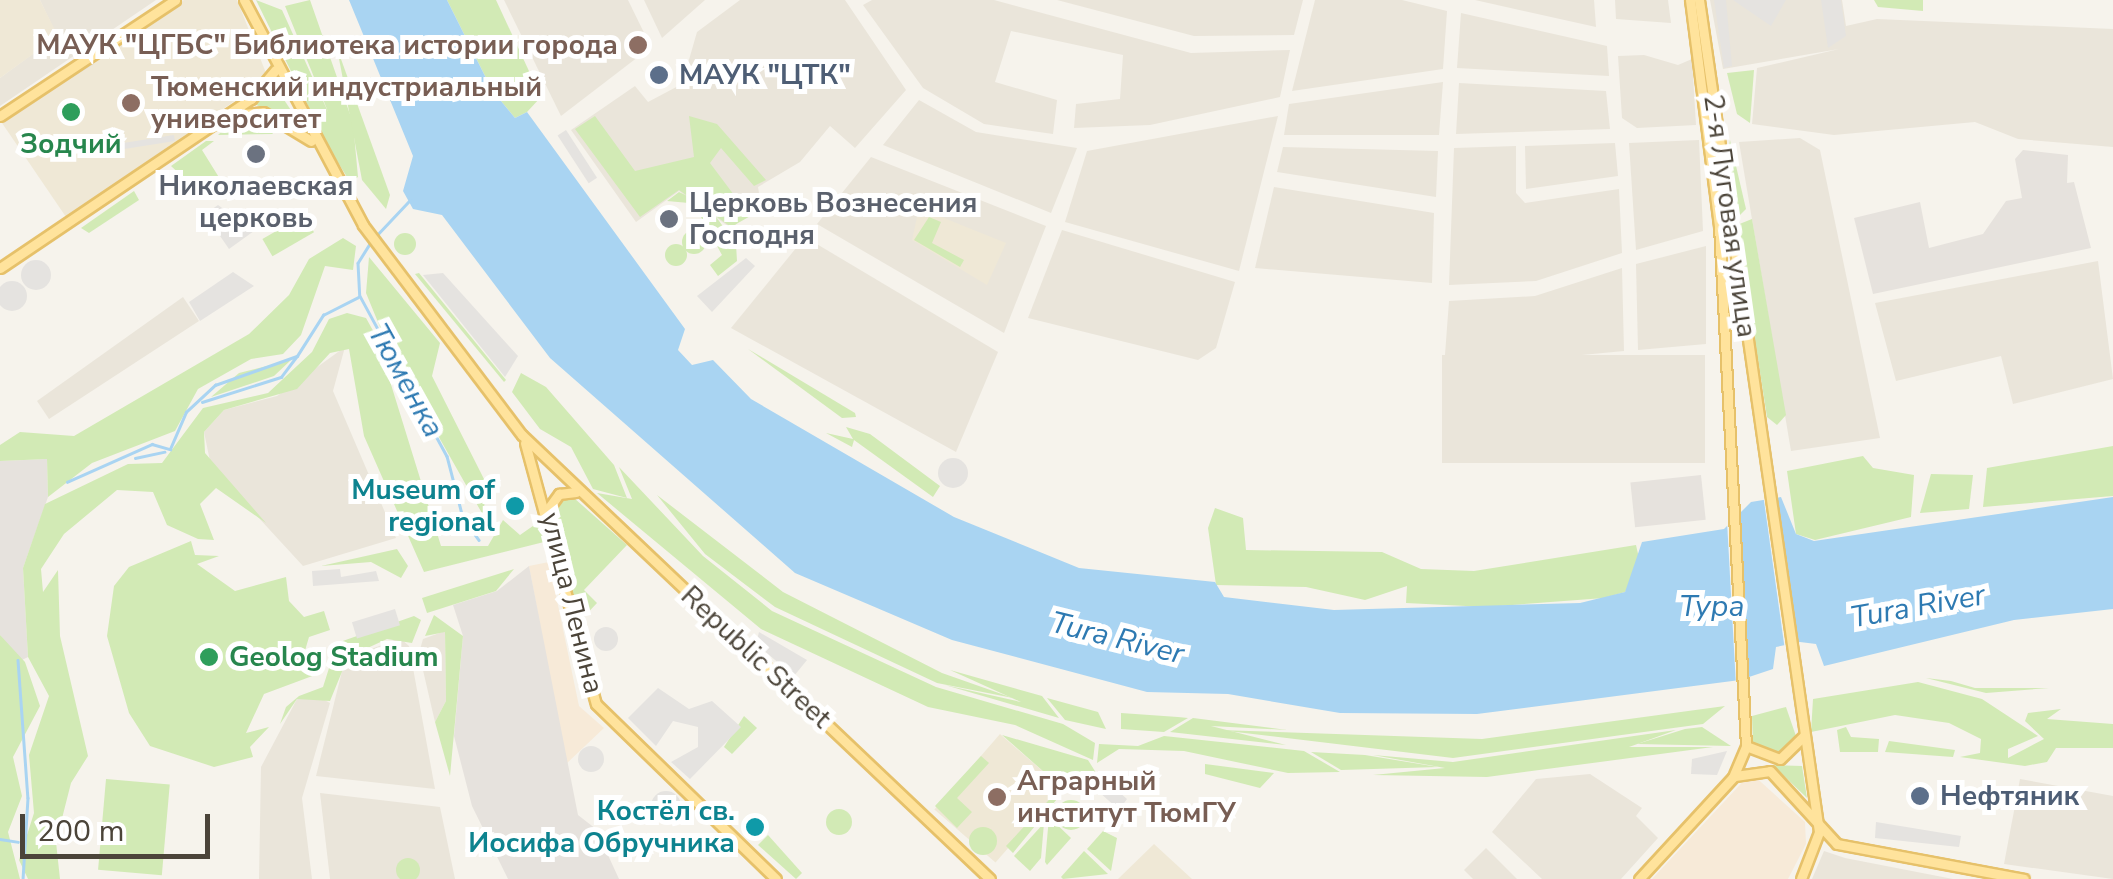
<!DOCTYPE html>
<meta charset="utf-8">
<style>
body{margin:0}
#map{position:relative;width:2113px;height:879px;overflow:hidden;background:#f6f3ec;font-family:"Nunito Sans",sans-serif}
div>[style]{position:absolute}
.residential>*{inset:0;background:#eae5da;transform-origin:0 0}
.commercial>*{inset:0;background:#f7ead8}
.industrial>*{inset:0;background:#e6e2dd;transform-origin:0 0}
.education>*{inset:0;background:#efe8d6;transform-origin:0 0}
.green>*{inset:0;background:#d2eab5;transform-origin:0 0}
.round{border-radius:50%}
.parking>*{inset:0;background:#e5e3e0;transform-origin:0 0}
.water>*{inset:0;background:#a9d4f2}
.pier>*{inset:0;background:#f6f3ec;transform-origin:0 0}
.stream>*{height:2.5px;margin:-1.25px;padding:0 1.25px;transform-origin:1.25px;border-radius:1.25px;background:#a9d4f2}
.roads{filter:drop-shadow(2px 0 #e6c16a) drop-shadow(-2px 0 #e6c16a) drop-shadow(0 2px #e6c16a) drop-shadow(0 -2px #e6c16a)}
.major>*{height:9px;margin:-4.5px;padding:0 4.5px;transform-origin:4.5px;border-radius:4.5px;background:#ffe39c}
.dots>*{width:28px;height:28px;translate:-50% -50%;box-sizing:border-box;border:5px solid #fff;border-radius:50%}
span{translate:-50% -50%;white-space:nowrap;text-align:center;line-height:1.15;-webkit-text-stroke:10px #fff;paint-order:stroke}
.education-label{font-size:28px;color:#785e54;font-weight:700}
.right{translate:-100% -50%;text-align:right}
.left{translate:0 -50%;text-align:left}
.service-label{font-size:28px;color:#4e5e75;font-weight:700}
.leisure-label{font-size:28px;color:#27864d;font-weight:700}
.worship-label{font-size:28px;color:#5b616d;font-weight:700}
.street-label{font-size:28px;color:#4b4439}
.culture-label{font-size:28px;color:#0d838f;font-weight:700}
.water-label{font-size:30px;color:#2e7ab2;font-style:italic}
.scale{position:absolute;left:20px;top:814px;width:190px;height:45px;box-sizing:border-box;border:5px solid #4b4439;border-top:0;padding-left:12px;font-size:30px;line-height:35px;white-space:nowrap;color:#4b4439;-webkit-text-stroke:8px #fff;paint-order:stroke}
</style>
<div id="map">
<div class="residential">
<i style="clip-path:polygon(40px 0,156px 0,0 106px,0 78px,57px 36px)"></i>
<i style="clip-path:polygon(504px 0,628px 0,651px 47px,561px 116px)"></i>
<i style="clip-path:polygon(644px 0,705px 0,662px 38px)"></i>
<i style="clip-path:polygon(740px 0,845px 0,906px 90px,855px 148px,830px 126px,800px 162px,758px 187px,762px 211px,747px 212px,732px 229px,679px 191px,636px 222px,571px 130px,635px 86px,648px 102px,682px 84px,697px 32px)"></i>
<i style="clip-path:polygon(872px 0,994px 0,1191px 53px,1290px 50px,1280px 97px,1150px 125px,1074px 128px,1076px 104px,1120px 99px,1123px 55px,1011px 31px,995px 82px,1057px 100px,1053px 134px,984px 124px,923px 88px,863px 5px)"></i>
<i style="clip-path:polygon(1057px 0,1303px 0,1294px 35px,1194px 36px)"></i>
<i style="clip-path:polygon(1315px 0,1402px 0,1447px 11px,1443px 69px,1292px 91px)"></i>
<i style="clip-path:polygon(1475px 0,1594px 0,1596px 27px)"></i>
<i style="clip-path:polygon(1615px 0,1668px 0,1671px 23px,1616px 19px)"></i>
<i style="clip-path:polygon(1710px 0,1842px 0,1846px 26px,1877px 19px,2113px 29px,2113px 147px,2018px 139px,1975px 122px,1834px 135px,1752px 124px,1757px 68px,1839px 49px,1723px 69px)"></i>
<i style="clip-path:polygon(1461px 13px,1607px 46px,1609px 76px,1457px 68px)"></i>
<i style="clip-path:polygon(1644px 55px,1678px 65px,1692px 59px,1696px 125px,1637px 128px,1622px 118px,1618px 56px)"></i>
<i style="clip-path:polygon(1443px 82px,1439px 135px,1284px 135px,1289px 104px)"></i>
<i style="clip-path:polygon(1459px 83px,1606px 91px,1610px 129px,1456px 134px)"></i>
<i style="clip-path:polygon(919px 100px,976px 132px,1077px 148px,1051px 213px,883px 145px)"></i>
<i style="clip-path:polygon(1278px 116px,1239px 271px,1065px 222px,1087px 151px)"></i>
<i style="clip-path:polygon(1800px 138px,1820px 150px,1880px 438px,1791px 451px,1739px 142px)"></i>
<i style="clip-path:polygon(1699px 140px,1703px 231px,1636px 250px,1629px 143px)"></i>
<i style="clip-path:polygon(1615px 143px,1618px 176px,1526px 189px,1525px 146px)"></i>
<i style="clip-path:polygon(1516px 146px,1516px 193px,1525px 203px,1619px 189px,1622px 253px,1536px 281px,1449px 285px,1454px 148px)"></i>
<i style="clip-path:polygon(1283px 147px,1438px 151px,1436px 197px,1277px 172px)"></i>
<i style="clip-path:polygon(871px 157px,1046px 226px,1004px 333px,817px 224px)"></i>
<i style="clip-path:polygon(1274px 187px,1434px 213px,1432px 283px,1255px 268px)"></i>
<i style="clip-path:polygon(1062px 230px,1235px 282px,1216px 348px,1198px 360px,1028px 318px)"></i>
<i style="clip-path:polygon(805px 237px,998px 352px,956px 452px,731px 328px)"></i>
<i style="clip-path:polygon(1706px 246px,1706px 344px,1638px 350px,1636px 264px)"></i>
<i style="clip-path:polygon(2098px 261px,2113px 379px,2013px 404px,2001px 356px,1896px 381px,1875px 303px)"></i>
<i style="clip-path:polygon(1622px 268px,1624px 351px,1444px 368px,1449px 301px,1535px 296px)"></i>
<i style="clip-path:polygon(183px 297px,199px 321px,49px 419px,37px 401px)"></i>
<i style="clip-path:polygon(345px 347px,333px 391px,396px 538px,303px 566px,211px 466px,204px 432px,224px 410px,277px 396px)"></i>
<i style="left:1705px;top:355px;width:108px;height:263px;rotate:90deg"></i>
<i style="clip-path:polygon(445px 631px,446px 701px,435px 722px,419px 653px,423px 639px)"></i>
<i style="clip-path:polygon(400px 638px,409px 646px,435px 789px,316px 776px,345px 659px)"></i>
<i style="clip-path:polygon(317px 696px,330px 703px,302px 798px,312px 879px,259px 879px,261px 767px,297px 699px)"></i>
<i style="clip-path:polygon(1590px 774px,1642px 808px,1636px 816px,1658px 838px,1621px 879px,1542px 879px,1492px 832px,1536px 779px)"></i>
<i style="clip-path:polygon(2020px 779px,2113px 796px,2113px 879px,2004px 864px)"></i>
<i style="clip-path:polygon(320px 793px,440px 807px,455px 879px,330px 879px)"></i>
<i style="clip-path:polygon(1486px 848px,1517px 879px,1473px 879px,1464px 870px)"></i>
<i style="clip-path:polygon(1824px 851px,1845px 858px,1953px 879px,1812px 879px)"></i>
</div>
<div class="commercial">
<i style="clip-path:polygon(549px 562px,579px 706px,604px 728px,566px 764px,529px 566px)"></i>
<i style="clip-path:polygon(1751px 773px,1805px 822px,1806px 844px,1788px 879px,1652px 879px)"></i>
</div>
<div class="industrial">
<i style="clip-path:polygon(2023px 150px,2068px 155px,2067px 183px,2074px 182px,2091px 248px,1873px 294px,1854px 218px,1920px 202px,1929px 248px,1983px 234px,2006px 201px,2022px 198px,2015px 159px)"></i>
<i style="clip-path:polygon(47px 459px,48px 497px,23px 568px,28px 657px,18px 662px,0 635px,0 461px)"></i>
<i style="left:1701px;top:475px;width:45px;height:71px;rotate:84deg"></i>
<i style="clip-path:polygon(529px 566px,578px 815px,596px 829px,619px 879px,508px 879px,472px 806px,454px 736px,463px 636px,453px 605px,497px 591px)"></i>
</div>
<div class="education">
<i style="clip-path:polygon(0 0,40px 0,58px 36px,0 78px)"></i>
<i style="clip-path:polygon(184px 0,237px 0,268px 78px,66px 217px,2px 123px)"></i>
<i style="clip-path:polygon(919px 208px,1006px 243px,987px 285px,912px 240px)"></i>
<i style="left:1000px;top:734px;width:81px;height:100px;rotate:41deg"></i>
<i style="clip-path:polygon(1154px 844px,1192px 879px,1118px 879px)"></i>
</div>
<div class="green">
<i style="clip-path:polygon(256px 0,282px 10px,329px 114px,285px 6px,310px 0,353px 123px,358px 177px,350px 182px,315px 125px,325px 114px,315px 120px)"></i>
<i style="clip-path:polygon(447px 0,496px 0,541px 97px,527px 112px,515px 118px,492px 90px)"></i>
<i style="clip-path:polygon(1874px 0,1923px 0,1923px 11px,1878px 7px)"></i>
<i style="clip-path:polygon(337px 48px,390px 195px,386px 209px,362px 180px)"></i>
<i style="clip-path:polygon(1754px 70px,1750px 123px,1737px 114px,1727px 73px)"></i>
<i style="clip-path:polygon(275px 86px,300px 124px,254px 104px)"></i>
<i style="clip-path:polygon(258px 116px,273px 134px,218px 135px,236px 118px)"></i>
<i style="clip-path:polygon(595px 116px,635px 171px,694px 157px,689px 116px,717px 124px,766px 180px,754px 186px,721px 148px,710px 163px,737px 199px,757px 194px,761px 210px,731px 227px,679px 190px,640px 217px,575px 129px)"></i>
<i style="clip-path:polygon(1730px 140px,1746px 209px,1739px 216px,1727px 156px)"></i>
<i style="clip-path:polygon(206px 141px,214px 141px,202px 150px,220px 179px,198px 191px,171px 166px)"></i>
<i style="clip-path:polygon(134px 191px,139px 200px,89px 233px,81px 228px)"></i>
<i style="clip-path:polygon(679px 192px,708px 206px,736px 244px,737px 261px,718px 276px,710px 265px,722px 255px,701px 217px,689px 203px,667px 201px)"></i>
<i style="left:304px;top:215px;width:20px;height:48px;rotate:60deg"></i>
<i style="clip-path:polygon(929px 217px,941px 222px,932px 243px,964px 260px,960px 267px,914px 240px)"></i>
<i style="clip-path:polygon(1752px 219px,1786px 415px,1777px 425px,1767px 417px,1737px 225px)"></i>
<i class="round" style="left:682px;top:230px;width:24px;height:24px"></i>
<i class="round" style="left:394px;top:233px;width:22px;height:22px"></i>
<i style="clip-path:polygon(343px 238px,356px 246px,353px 270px,325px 266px,301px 335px,283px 354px,251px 359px,198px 389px,175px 431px,92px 463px,48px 497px,47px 459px,0 461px,0 445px,20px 432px,74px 436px,249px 334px,289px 295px,309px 259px)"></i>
<i class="round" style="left:665px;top:244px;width:22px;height:22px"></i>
<i style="clip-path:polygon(369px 257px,440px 343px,432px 376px,487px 485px,483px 515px,389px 349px,366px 293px)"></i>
<i style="clip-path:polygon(419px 273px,506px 380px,504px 382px,415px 274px)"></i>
<i style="clip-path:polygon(347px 313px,366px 318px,376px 336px,441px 546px,488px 546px,503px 520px,520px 535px,540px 521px,544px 542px,424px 572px,364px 436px,349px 349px,330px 353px,297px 389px,224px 410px,204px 432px,205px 453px,266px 523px,216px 488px,200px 504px,214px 540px,198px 539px,167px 525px,153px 492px,117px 490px,64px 534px,41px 569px,43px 592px,58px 570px,60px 636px,88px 756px,71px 783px,56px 842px,60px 879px,28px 879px,19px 860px,34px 813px,29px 755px,49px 696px,28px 657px,23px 568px,45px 504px,128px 464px,162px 463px,203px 408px,268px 393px,312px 352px,329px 319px)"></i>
<i style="clip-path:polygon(748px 349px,855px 413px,856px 417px,842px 418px)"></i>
<i style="clip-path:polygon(291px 360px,274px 376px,211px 397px,239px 373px)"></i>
<i style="clip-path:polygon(521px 373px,546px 387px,614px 465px,627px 498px,593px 489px,571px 447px,540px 429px,512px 392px)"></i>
<i style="clip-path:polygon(846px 427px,870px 434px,940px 486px,933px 497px,854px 440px,852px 447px,826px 433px,853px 439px)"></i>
<i style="clip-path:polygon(2113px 446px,2113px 496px,1983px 507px,1987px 468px)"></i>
<i style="clip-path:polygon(1863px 456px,1873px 468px,1914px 475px,1911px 517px,1815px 540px,1796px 534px,1787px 471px)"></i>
<i style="clip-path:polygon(619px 467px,703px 556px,772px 611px,936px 687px,1063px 724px,1095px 743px,1093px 760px,1015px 725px,928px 707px,761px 629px,597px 493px,632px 499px)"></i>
<i style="clip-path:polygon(1931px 474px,1973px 475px,1969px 509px,1920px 513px)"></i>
<i style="clip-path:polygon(657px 495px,783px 592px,942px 673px,1013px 698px,937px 683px,775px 607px,705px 554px)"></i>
<i style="clip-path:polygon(558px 498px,574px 498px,627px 545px,584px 590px,597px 603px,579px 622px,552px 510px)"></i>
<i style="clip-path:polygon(1215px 508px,1243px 518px,1246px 550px,1382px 552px,1421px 569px,1474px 571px,1636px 545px,1641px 567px,1625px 592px,1604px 598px,1486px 607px,1406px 603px,1407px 586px,1365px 600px,1306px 587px,1216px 585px,1208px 528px)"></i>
<i style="clip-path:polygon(191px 541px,195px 555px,219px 556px,197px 564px,235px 591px,286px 577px,289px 601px,304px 617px,324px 611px,330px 630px,309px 637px,304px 654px,315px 675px,264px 694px,246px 733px,269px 727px,250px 747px,253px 757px,214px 767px,150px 746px,129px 713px,107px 636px,114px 586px,129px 567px)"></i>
<i style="clip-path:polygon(397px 549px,408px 566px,401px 578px,371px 562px,321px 566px)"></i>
<i style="clip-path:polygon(514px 569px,496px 591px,427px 613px,422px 598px)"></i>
<i style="clip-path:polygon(434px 615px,463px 636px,450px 776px,435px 722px,446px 701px,445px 632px,425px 636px)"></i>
<i style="clip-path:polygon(414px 616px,421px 620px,412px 643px,387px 639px,348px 657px,330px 701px,297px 699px,280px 724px,286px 707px,299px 696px,323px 687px,337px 643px)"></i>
<i style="clip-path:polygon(0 635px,25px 662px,40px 706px,13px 757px,22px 796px,8px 832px,20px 879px,0 879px)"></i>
<i style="clip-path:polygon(950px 670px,1042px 696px,1059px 718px,945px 685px,1021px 702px)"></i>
<i style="clip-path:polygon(1926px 678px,1951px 681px,1975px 688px,2049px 688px,1986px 693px)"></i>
<i style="clip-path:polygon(1918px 682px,1982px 699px,2038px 736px,2008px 749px,2008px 758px,2044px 739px,2025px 721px,2028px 713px,2061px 709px,2047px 719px,2113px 724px,2113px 748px,2056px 748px,2047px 762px,2025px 766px,1960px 757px,1980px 753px,1981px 739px,1949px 723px,1895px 715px,1811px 732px,1813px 699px)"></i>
<i style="clip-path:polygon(1047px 698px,1098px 712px,1106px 729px,1065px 720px)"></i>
<i style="clip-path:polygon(1725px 706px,1703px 724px,1453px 758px,1219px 730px,1482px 739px)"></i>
<i style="clip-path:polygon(1786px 707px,1798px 742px,1778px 755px,1753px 745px,1752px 716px)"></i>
<i style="clip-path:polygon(1121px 713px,1178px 717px,1188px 718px,1164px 732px,1121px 729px)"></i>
<i style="clip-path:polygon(744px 716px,757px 728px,732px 754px,724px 747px)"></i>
<i style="clip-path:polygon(1193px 718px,1287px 730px,1211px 726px,1286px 745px,1170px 732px)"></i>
<i style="clip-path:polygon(1702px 727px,1731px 746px,1637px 744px,1685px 729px)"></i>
<i style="clip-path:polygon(1846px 727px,1851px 737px,1879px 739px,1878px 752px,1840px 752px,1837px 730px)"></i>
<i style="clip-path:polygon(1676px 730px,1629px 747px,1713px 747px,1487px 777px,1373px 775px,1445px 768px,1373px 755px,1453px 762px)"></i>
<i style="clip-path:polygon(1002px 735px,1088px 760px,1103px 784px,1079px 772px,1013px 853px,1006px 846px,1061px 787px)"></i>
<i style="clip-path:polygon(1164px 736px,1304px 751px,1340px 772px,1288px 773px,1184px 751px,1119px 749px,1097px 763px,1099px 744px,1138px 746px)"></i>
<i style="clip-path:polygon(1889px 741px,1955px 750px,1953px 757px,1885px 752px)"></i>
<i style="clip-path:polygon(1311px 752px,1365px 755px,1438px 767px,1341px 770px)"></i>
<i style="clip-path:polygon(981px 756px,989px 763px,957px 798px,972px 812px,957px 828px,935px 806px)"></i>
<i style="clip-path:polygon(1205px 764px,1274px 773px,1260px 788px,1205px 774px)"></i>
<i style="clip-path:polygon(1771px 765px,1802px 766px,1807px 798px,1776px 768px)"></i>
<i style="left:106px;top:779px;width:64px;height:91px;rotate:5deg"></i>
<i class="round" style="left:1056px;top:800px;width:30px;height:30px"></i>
<i class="round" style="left:826px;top:809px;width:26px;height:26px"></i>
<i style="clip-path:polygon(1049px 817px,1071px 838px,1047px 865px,1045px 862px)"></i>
<i style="clip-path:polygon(1044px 823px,1041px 858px,1030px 871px,1014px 856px)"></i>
<i class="round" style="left:969px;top:827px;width:28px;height:28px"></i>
<i style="clip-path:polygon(1103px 831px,1117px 838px,1111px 871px,1087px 849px)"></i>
<i style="clip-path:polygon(768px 835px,802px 873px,796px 879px,758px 845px)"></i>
<i style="clip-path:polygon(1084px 851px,1108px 874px,1063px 879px,1061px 877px)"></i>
<i class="round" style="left:396px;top:858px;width:24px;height:24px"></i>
</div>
<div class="parking">
<i style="clip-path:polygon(1714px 0,1726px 0,1732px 66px,1724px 68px)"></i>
<i style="clip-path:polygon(1733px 0,1786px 0,1771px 26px)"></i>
<i style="clip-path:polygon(1821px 0,1841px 0,1846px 36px,1828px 48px)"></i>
<i style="left:91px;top:59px;width:6px;height:96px;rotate:59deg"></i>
<i style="left:566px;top:130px;width:57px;height:10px;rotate:57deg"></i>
<i style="left:174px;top:135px;width:6px;height:90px;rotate:81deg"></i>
<i style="clip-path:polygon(218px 205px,254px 231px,229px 249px,205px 214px)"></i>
<i style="clip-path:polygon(746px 258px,755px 266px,712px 312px,697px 296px)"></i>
<i class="round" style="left:21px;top:260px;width:30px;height:30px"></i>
<i style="clip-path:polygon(233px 272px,254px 286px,200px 321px,189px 302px)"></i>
<i style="clip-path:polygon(443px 273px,518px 356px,505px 377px,423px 275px)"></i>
<i class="round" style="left:-3px;top:281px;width:30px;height:30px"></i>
<i class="round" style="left:938px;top:458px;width:30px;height:30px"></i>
<i style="clip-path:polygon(340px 569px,341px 577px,376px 571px,379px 581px,313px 586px,312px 571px)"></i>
<i style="left:395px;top:609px;width:17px;height:45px;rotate:73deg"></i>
<i class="round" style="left:594px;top:627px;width:24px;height:24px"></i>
<i style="clip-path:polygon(759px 632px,807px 660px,794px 676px,756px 644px)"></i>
<i style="clip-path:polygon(658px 688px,689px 709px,712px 701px,741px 727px,690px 779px,671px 762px,698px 747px,698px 727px,673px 721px,656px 746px,628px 718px)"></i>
<i class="round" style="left:578px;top:746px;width:26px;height:26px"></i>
<i style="clip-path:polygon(1727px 751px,1717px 775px,1691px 774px,1692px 759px)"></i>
<i style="clip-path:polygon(1108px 782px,1127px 799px,1122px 806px,1136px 825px,1099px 792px)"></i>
<i class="round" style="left:651px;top:791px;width:30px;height:30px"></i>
<i style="clip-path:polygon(1876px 822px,1961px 836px,1959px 847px,1875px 838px)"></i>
</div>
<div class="water">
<i style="clip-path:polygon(349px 0,447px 0,492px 90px,515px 118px,527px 112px,685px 329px,678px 350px,692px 365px,713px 360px,751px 399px,954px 517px,1079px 568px,1215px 582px,1224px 597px,1334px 610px,1580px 603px,1625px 592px,1642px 542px,1724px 529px,1751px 502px,1781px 497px,1796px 534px,1814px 541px,2113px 497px,2113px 609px,2014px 620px,1824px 666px,1816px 644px,1800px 642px,1776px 647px,1773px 669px,1740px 680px,1477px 714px,1340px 713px,1228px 694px,1147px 692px,952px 640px,795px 573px,550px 358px,442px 215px,413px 209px,403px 191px,413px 156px)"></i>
</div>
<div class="pier">
<i style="left:1775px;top:493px;width:156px;height:12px;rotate:82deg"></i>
<i style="clip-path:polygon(1740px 511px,1748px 680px,1736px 686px,1727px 521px)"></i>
</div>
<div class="stream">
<i style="left:375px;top:237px;width:51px;rotate:-46.6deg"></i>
<i style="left:370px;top:244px;width:22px;rotate:122deg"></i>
<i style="left:358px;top:263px;width:33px;rotate:87deg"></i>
<i style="left:360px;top:296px;width:182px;rotate:61.5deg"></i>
<i style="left:447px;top:456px;width:64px;rotate:75.5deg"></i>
<i style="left:463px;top:518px;width:27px;rotate:54deg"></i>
<i style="left:202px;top:402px;width:83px;rotate:-17.6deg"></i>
<i style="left:281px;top:377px;width:26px;rotate:-53deg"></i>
<i style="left:135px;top:458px;width:30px;rotate:-12deg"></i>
<i style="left:67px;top:482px;width:93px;rotate:-24.1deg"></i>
<i style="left:152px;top:444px;width:19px;rotate:16deg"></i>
<i style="left:170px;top:449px;width:40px;rotate:-66.6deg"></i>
<i style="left:186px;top:412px;width:40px;rotate:-43deg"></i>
<i style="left:215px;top:385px;width:87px;rotate:-19.5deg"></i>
<i style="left:297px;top:356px;width:49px;rotate:-57.6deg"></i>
<i style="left:323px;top:315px;width:39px;rotate:-27deg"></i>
<i style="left:18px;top:660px;width:138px;rotate:85.9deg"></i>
<i style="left:28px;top:798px;width:81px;rotate:93.5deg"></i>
<i style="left:0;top:839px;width:18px;rotate:9deg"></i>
</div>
<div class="roads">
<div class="major">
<i style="left:244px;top:0;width:255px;rotate:62.1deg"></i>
<i style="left:363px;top:225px;width:263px;rotate:52.9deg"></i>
<i style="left:522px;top:435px;width:645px;rotate:43.49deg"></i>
<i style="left:1699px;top:0;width:841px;rotate:81.79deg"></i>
<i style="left:1819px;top:832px;width:50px;rotate:111deg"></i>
<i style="left:230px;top:115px;width:33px;rotate:-5deg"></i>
<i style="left:263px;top:112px;width:56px;rotate:31.1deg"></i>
<i style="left:0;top:116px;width:210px;rotate:-33.5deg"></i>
<i style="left:0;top:268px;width:303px;rotate:-34deg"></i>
<i style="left:251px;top:99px;width:38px;rotate:-50deg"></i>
<i style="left:525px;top:443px;width:270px;rotate:74.8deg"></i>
<i style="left:596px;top:704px;width:251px;rotate:44.2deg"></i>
<i style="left:548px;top:509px;width:19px;rotate:-54deg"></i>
<i style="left:559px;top:494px;width:17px;rotate:-7deg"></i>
<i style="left:1746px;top:746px;width:36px;rotate:21deg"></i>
<i style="left:1780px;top:759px;width:33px;rotate:-44deg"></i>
<i style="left:1735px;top:776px;width:35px;rotate:-8deg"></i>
<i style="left:1770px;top:771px;width:99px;rotate:47.5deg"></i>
<i style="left:1837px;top:844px;width:190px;rotate:10.6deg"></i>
<i style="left:1639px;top:879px;width:139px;rotate:-47.3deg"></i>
<i style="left:1733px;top:777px;width:34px;rotate:-67deg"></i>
<i style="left:1746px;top:746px;width:521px;rotate:-92.97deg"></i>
<i style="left:1719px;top:226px;width:228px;rotate:-97.3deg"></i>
</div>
</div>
<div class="dots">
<i style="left:638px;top:45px;background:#8d6e63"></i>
<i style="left:659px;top:75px;background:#5c6f8a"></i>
<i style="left:131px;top:103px;background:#8d6e63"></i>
<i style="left:71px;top:112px;background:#2e9e5b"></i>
<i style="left:256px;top:154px;background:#6b7280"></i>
<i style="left:669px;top:219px;background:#6b7280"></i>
<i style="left:515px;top:506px;background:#0f9aa8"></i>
<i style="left:209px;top:657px;background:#2e9e5b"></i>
<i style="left:1920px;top:796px;background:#5c6f8a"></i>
<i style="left:997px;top:797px;background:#8d6e63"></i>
<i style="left:755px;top:827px;background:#0f9aa8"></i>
</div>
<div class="education-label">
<span class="right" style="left:618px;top:45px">МАУК "ЦГБС" Библиотека истории города</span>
<span class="left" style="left:151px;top:103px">Тюменский индустриальный<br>университет</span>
<span class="left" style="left:1017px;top:797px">Аграрный<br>институт ТюмГУ</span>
</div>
<div class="service-label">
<span class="left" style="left:679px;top:75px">МАУК "ЦТК"</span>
<span class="left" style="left:1940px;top:796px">Нефтяник</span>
</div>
<div class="leisure-label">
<span style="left:71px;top:144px">Зодчий</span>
<span class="left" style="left:229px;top:657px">Geolog Stadium</span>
</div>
<div class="worship-label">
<span style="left:256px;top:202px">Николаевская<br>церковь</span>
<span class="left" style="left:689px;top:219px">Церковь Вознесения<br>Господня</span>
</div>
<div class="street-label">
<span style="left:1730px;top:216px;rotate:82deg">2-я Луговая улица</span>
<span style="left:572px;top:603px;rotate:76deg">улица Ленина</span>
<span style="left:756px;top:657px;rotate:43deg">Republic Street</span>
</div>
<div class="culture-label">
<span class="right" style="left:495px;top:506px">Museum of<br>regional</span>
<span class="right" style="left:735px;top:827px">Костёл св.<br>Иосифа Обручника</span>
</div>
<div class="water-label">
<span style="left:405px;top:381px;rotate:61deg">Тюменка</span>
<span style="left:1712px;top:607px">Тура</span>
<span style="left:1918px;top:607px;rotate:-10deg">Tura River</span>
<span style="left:1117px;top:639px;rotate:14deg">Tura River</span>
</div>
<div class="scale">200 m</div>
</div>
